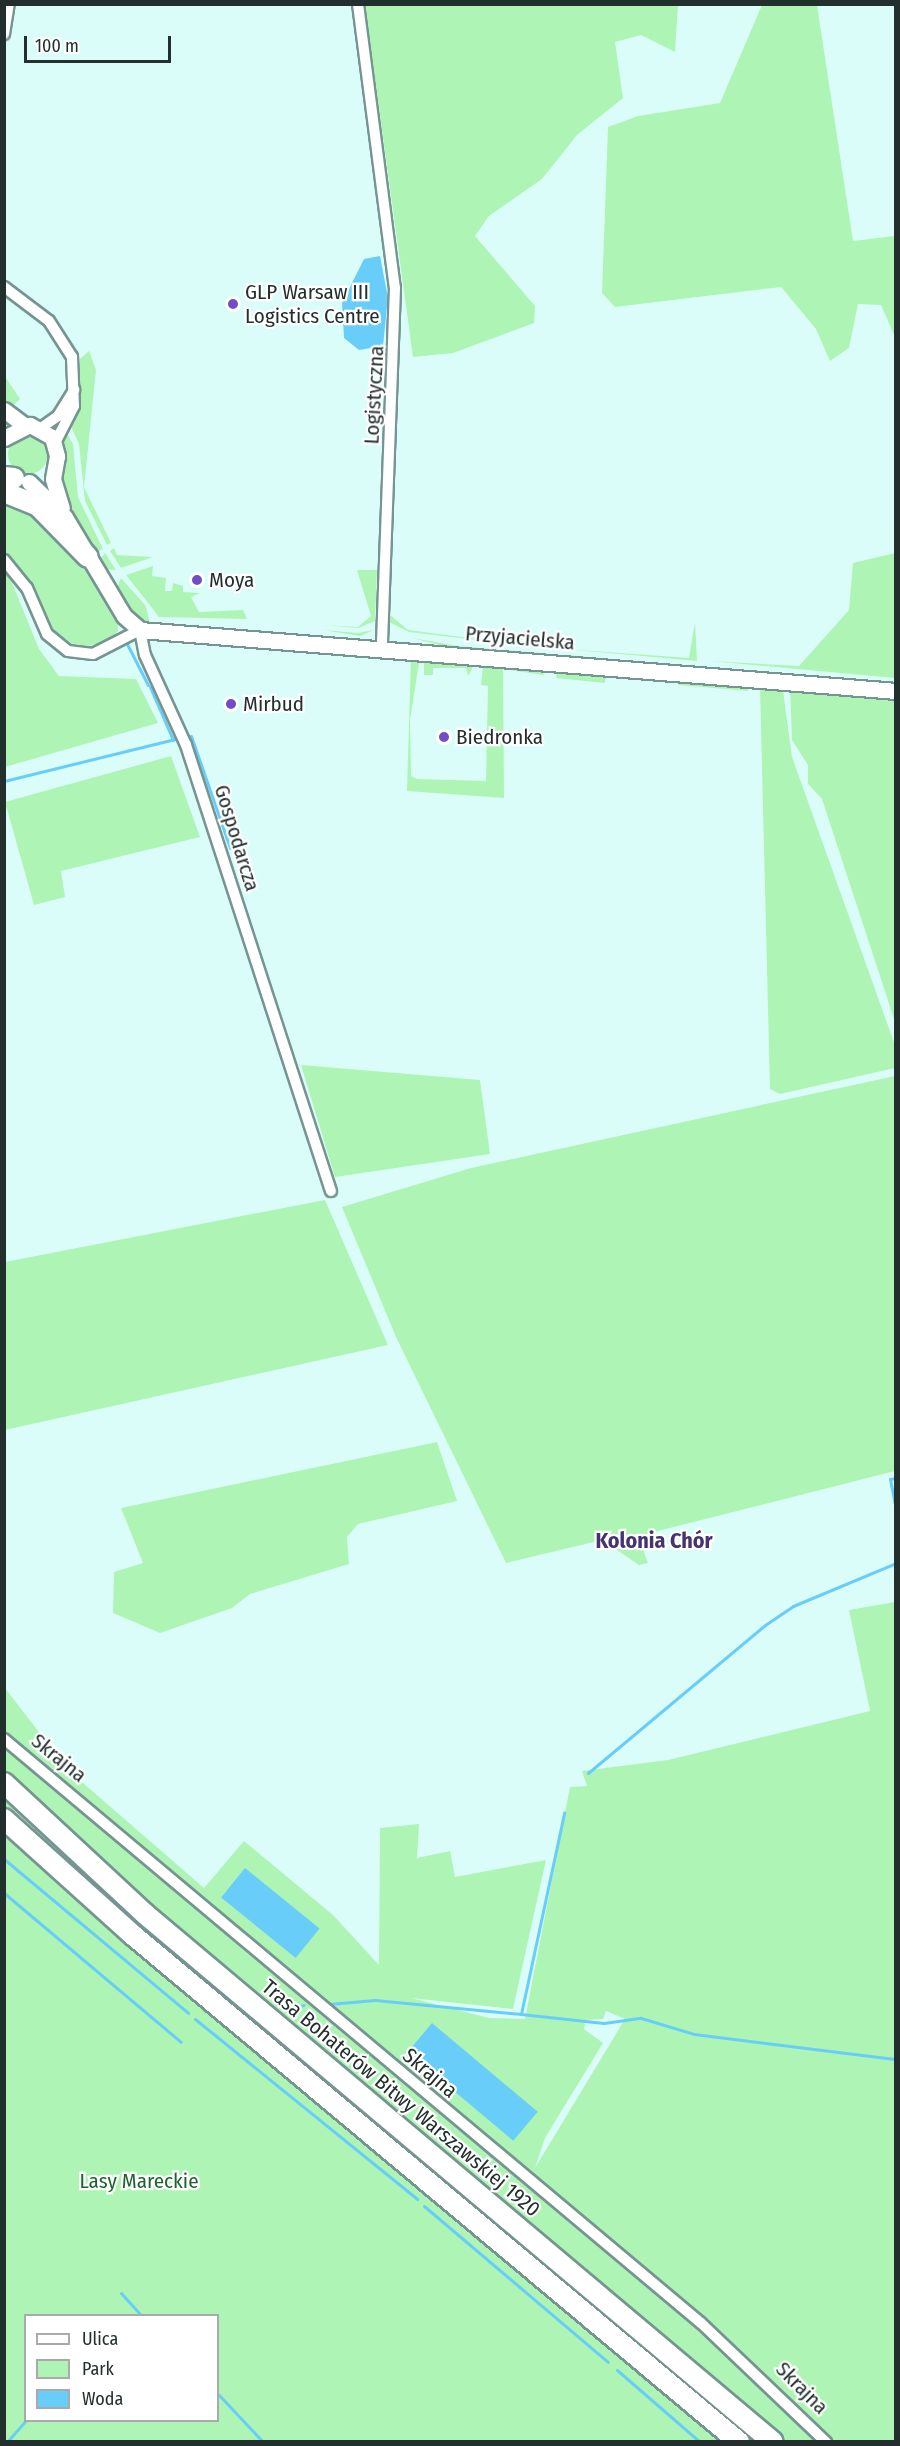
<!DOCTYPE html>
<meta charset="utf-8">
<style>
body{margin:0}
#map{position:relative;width:900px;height:2446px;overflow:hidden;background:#dbfdf9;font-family:"Fira Sans Condensed",sans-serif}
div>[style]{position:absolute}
.green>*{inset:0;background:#aef5b5;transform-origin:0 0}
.round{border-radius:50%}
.water>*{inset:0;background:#69cdfa;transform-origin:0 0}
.stream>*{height:3px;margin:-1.5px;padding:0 1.5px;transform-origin:1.5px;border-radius:1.5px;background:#69cdfa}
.roads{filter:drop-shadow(2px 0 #769592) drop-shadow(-2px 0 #769592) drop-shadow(0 2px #769592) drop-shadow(0 -2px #769592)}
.street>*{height:10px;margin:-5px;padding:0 5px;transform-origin:5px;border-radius:5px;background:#fff}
.secondary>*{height:15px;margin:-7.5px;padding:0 7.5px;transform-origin:7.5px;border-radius:7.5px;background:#fff}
.highway>*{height:20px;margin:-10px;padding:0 10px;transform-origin:10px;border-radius:10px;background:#fff}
.dots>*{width:16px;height:16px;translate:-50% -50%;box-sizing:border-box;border:3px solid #fff;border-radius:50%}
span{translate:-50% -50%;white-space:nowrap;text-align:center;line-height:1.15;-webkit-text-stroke:4.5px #fff;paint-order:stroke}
.poi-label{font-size:21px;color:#222f2d}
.left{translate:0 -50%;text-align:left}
.street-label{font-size:21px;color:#222f2d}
.park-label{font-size:21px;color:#1b642b}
.neighbourhood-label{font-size:22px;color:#443572;font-weight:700}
.frame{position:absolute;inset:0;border:6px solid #222f2d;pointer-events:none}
.legend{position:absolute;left:24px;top:2314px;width:195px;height:108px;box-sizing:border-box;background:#fff;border:2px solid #a7acab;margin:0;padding:8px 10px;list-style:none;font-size:18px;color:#222f2d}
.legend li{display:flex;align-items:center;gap:12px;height:30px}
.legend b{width:30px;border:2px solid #a7acab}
.scale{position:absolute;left:24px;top:36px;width:147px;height:27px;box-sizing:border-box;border:3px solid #222f2d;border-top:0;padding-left:8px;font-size:18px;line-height:21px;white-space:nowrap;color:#222f2d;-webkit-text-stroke:4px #fff;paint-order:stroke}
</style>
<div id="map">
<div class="green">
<i style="clip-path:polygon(365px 5px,678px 5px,675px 52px,641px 35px,615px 42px,623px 98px,577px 135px,542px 179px,489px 216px,475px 236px,535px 306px,534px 323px,453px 353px,413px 357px)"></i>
<i style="clip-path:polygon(762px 5px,817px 5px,853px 241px,894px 236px,895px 337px,881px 305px,858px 304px,849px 348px,830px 361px,816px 329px,781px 287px,615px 307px,602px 293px,608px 127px,638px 116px,720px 103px)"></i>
<i style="clip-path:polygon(89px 351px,96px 370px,84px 487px,111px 543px,107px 545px,85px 501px,79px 444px,69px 422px,79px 395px,80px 359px)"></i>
<i style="clip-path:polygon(4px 375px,20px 399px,5px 413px,4px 413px)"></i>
<i style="clip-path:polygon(65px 430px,73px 444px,78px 497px,103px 549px,99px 551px,93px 551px,72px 520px,57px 483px)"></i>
<i class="round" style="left:8px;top:434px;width:40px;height:40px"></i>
<i style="clip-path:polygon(5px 496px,55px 528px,99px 587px,118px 618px,118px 631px,109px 641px,79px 648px,52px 629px,26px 576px,5px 552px)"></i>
<i style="clip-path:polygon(114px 548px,117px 555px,153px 557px,121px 568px,110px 551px)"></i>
<i style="clip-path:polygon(105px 553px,116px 570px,103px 569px,99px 560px)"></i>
<i style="clip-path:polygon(895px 553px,895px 678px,710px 661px,799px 666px,849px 610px,853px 563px)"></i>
<i style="clip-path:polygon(4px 563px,39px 649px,59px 676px,136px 679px,158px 723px,5px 767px)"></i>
<i style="clip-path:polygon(153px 566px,152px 576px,166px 578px,165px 591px,172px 591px,173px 583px,183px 586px,183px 592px,200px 593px,191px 597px,199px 612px,243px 610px,247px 619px,159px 617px,126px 575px)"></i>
<i style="clip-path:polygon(357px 570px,377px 570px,375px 621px,358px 628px,322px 625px,358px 627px,371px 616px)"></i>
<i style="clip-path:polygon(121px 578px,146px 606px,150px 624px,131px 615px,116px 591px)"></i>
<i style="clip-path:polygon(389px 614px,408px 630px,554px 649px,409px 632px,389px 622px)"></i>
<i style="clip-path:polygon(695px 622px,697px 661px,565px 649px,689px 658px)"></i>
<i style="clip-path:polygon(323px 630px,358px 633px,374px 630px,360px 636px)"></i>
<i style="clip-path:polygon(412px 638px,458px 646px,553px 654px,447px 647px)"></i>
<i style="clip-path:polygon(567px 655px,692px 666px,570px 658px)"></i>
<i style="clip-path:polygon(411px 656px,473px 667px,468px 676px,466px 668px,433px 668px,433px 675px,424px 675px,424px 663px,419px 663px,410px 720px,411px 776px,417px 779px,486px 781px,488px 686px,481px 685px,483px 665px,542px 669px,544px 675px,503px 669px,504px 798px,407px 791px)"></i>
<i style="clip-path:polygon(712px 667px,895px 683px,895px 685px,715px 670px)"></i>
<i style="left:557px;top:670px;width:49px;height:8px;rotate:6deg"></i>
<i style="clip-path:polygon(683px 679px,749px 684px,748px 691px,678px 685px)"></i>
<i style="clip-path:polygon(760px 687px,783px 691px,792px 757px,896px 1048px,895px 1068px,780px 1094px,770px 1089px)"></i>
<i style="clip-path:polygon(790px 687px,895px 696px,895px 1022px,822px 799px,808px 784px,808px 765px,792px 740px)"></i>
<i style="clip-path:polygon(171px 756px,200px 837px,61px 871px,65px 897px,34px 905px,5px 802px)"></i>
<i style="clip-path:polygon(301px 1065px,480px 1080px,490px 1154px,335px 1177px)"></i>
<i style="clip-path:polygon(895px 1076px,895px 1471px,650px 1533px,644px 1552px,648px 1563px,639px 1565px,602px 1540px,506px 1563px,396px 1337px,342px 1207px,471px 1168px)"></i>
<i style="clip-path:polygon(325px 1200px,388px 1345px,5px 1430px,5px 1262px)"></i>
<i style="clip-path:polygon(437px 1442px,457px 1501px,358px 1524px,347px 1537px,349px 1564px,250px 1594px,232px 1608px,160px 1633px,113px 1613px,114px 1572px,143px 1563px,121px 1508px)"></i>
<i style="clip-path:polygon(evenodd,895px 1602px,895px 2441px,5px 2441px,5px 1688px,68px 1770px,204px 1888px,244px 1841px,333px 1915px,379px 1965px,380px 1828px,419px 1824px,417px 1858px,450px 1851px,455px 1877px,546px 1860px,513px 2009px,411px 1998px,489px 2018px,525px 2019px,570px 1787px,587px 1786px,582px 1771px,668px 1760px,870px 1711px,849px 1610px,895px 1602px,606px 2011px,625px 2019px,535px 2168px,545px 2138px,603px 2043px,584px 2029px,586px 2020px,603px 2019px,606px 2011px,895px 1602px,26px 2316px,218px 2316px,218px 2420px,26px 2420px,26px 2316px)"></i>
</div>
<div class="water">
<i style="clip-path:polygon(380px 256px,388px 298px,383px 346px,359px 350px,344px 338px,342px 303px,364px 259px)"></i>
<i style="left:245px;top:1868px;width:96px;height:38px;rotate:39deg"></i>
<i style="left:432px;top:2023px;width:138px;height:38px;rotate:40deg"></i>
</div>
<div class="stream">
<i style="left:127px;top:644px;width:46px;rotate:62.9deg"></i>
<i style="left:150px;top:687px;width:58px;rotate:66.5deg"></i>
<i style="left:191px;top:736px;width:119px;rotate:70.8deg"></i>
<i style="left:4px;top:781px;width:176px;rotate:-13.8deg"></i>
<i style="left:896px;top:1478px;width:6px;rotate:171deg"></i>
<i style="left:890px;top:1479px;width:33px;rotate:79deg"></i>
<i style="left:588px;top:1773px;width:231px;rotate:-39.9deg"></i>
<i style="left:765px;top:1625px;width:34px;rotate:-34deg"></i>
<i style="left:793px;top:1606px;width:112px;rotate:-22.7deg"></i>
<i style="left:4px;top:1859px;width:240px;rotate:39.9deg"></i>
<i style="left:4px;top:1893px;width:231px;rotate:40.1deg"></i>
<i style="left:329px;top:2004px;width:46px;rotate:-5deg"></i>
<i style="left:375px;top:2000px;width:147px;rotate:5.5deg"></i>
<i style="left:521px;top:2014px;width:206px;rotate:-77.9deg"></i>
<i style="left:288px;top:2009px;width:16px;rotate:-14deg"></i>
<i style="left:521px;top:2014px;width:83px;rotate:6.2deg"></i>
<i style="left:604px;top:2023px;width:37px;rotate:-8deg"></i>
<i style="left:641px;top:2018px;width:55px;rotate:16.8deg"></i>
<i style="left:694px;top:2034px;width:204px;rotate:7.1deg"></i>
<i style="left:195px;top:2019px;width:286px;rotate:39deg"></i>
<i style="left:424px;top:2206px;width:241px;rotate:40.3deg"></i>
<i style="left:121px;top:2293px;width:31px;rotate:48deg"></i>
<i style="left:617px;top:2370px;width:110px;rotate:40.9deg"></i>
<i style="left:218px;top:2394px;width:66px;rotate:46.8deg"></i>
<i style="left:7px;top:2442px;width:29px;rotate:-49deg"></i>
</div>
<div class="roads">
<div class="street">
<i style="left:358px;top:4px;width:286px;rotate:82.6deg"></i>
<i style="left:395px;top:288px;width:358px;rotate:92.1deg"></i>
<i style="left:4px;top:34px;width:30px;rotate:-81deg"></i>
<i style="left:4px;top:287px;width:56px;rotate:37.1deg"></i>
<i style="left:49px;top:321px;width:43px;rotate:57.4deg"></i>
<i style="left:72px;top:357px;width:49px;rotate:87.7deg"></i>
<i style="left:74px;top:406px;width:42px;rotate:117.2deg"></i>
<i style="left:41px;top:428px;width:21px;rotate:-35deg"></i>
<i style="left:58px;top:416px;width:31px;rotate:-58deg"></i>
<i style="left:4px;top:560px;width:36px;rotate:51deg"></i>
<i style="left:27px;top:588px;width:50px;rotate:66.5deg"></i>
<i style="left:47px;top:634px;width:27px;rotate:39deg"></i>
<i style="left:68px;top:651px;width:25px;rotate:7deg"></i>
<i style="left:93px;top:654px;width:53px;rotate:-27.1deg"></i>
<i style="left:140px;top:630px;width:25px;rotate:79deg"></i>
<i style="left:145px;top:655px;width:99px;rotate:65.5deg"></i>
<i style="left:186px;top:745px;width:469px;rotate:72deg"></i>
<i style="left:4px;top:1739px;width:909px;rotate:39.96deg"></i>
<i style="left:701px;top:2323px;width:173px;rotate:43.6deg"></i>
</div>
<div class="secondary">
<i style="left:4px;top:410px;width:25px;rotate:37deg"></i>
<i style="left:4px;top:438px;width:29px;rotate:-27deg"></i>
<i style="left:30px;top:425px;width:25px;rotate:29deg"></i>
<i style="left:52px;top:437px;width:20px;rotate:75deg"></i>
<i style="left:57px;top:456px;width:23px;rotate:100deg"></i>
<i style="left:53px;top:479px;width:30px;rotate:73deg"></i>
<i style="left:29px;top:482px;width:50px;rotate:44.2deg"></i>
<i style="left:65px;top:517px;width:115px;rotate:59.2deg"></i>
<i style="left:124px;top:616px;width:21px;rotate:41deg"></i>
<i style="left:140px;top:630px;width:758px;rotate:4.61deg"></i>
</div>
<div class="highway">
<i style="left:4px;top:477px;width:10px;rotate:6deg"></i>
<i style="left:4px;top:492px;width:37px;rotate:22deg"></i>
<i style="left:38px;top:506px;width:71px;rotate:45.6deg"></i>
<i style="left:4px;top:1783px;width:192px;rotate:42.9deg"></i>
<i style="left:145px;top:1914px;width:820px;rotate:40.06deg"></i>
<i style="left:4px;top:1819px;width:175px;rotate:42deg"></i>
<i style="left:134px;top:1936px;width:789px;rotate:39.91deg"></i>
</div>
</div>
<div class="dots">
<i style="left:233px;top:304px;background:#704ec7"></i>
<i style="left:197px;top:580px;background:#704ec7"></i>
<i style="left:231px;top:704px;background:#704ec7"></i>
<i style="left:444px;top:737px;background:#704ec7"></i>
</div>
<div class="poi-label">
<span class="left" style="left:245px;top:304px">GLP Warsaw III<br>Logistics Centre</span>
<span class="left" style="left:209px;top:580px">Moya</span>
<span class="left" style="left:243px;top:704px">Mirbud</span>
<span class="left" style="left:456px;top:737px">Biedronka</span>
</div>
<div class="street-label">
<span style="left:374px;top:395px;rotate:-87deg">Logistyczna</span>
<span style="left:520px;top:638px;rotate:5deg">Przyjacielska</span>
<span style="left:237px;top:838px;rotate:73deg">Gospodarcza</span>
<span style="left:59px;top:1758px;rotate:39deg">Skrajna</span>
<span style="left:430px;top:2073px;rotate:40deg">Skrajna</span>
<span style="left:401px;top:2098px;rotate:40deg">Trasa Bohaterów Bitwy Warszawskiej 1920</span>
<span style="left:802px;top:2388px;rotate:45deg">Skrajna</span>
</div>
<div class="park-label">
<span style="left:139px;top:2181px">Lasy Mareckie</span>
</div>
<div class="neighbourhood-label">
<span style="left:654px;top:1541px">Kolonia Chór</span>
</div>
<div class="frame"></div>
<ul class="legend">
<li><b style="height:8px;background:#fff"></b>Ulica</li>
<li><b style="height:16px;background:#aef5b5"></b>Park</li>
<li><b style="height:16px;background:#69cdfa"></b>Woda</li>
</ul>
<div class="scale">100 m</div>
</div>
